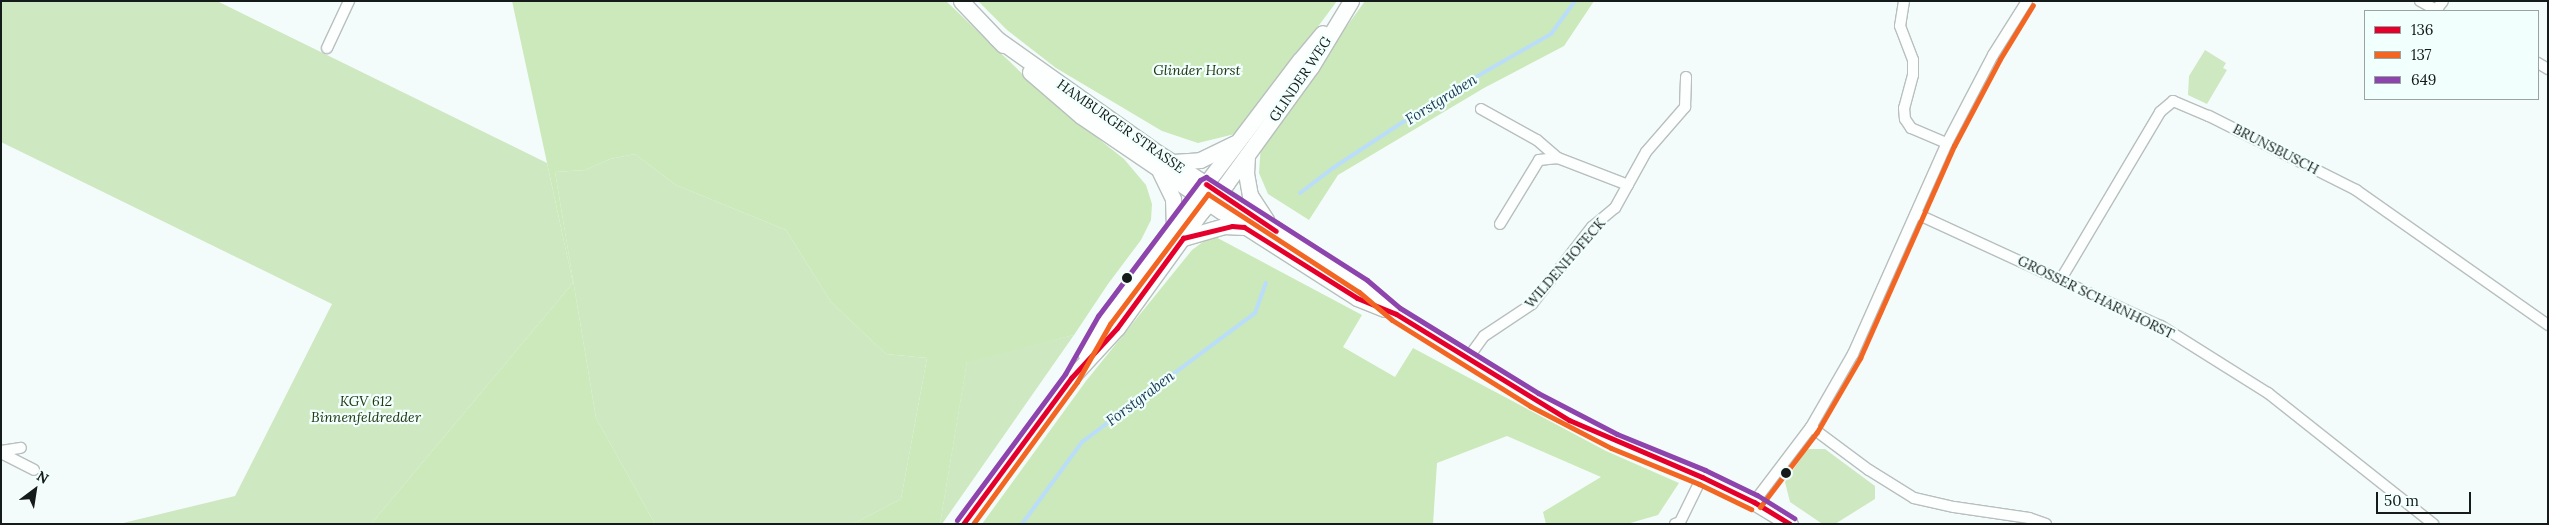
<!DOCTYPE html>
<style>
body{margin:0}
#map{position:relative;width:2549px;height:525px;overflow:hidden;background:#f4fcfb;font-family:Lora,serif}
div>[style]{position:absolute}
.green>*{inset:0;background:#cee8c1}
.forest>*{inset:0;background:#cbe9ba}
.stream>*{height:4px;margin:-2px;padding:0 2px;transform-origin:2px;border-radius:2px;background:#badefa}
.roads{filter:drop-shadow(1px 0 #b8bfbe) drop-shadow(-1px 0 #b8bfbe) drop-shadow(0 1px #b8bfbe) drop-shadow(0 -1px #b8bfbe)}
.minor>*{height:10px;margin:-5px;padding:0 5px;transform-origin:5px;border-radius:5px;background:#fdfffe}
.secondary>*{height:15px;margin:-7.5px;padding:0 7.5px;transform-origin:7.5px;border-radius:7.5px;background:#fdfffe}
.bus-1>*{height:5px;margin:-2.5px;padding:0 2.5px;transform-origin:2.5px;border-radius:2.5px;background:#e4002b}
.bus-2>*{height:5px;margin:-2.5px;padding:0 2.5px;transform-origin:2.5px;border-radius:2.5px;background:#f26522}
.bus-3>*{height:5px;margin:-2.5px;padding:0 2.5px;transform-origin:2.5px;border-radius:2.5px;background:#8e44ad}
.dots>*{width:14px;height:14px;translate:-50% -50%;box-sizing:border-box;border:2px solid #f1fffd;border-radius:50%}
span{translate:-50% -50%;white-space:nowrap;text-align:center;line-height:1.15;-webkit-text-stroke:4.5px #f1fffd;paint-order:stroke}
.park-label{font-size:14px;color:#223511;font-style:italic}
.street-label{font-size:14px;color:#151b1a}
.water-label{font-size:15px;color:#163954;font-style:italic}
.frame{position:absolute;inset:0;border:2px solid #151b1a;pointer-events:none}
.legend{position:absolute;left:2364px;top:10px;width:175px;height:90px;box-sizing:border-box;background:#f1fffd;border:1px solid #99a4a2;margin:0;padding:6px 9px;list-style:none;font-size:15px;color:#151b1a}
.legend li{display:flex;align-items:center;gap:10px;height:25px}
.legend b{width:25px;border:1px solid #99a4a2}
.north{position:absolute;left:10px;top:465px;width:50px;height:50px;-webkit-text-stroke:4px #f1fffd;paint-order:stroke;rotate:31deg;font-size:14px;font-weight:700;line-height:20px;text-align:center;color:#151b1a}
.north::after{content:'';display:block;margin:auto;width:18px;height:22px;background:#151b1a;clip-path:polygon(50% 0,100% 100%,50% 72%,0 100%)}
.scale{position:absolute;left:2376px;top:492px;width:95px;height:22px;box-sizing:border-box;border:2px solid #151b1a;border-top:0;padding-left:6px;font-size:15px;line-height:18px;white-space:nowrap;color:#151b1a;-webkit-text-stroke:4px #f1fffd;paint-order:stroke}
</style>
<div id="map">
<div class="green">
<i style="clip-path:polygon(1px 1px,217px 1px,547px 163px,573px 283px,371px 524px,119px 524px,235px 496px,332px 304px,1px 142px)"></i>
<i style="clip-path:polygon(2205px 50px,2226px 63px,2223px 68px,2227px 70px,2207px 104px,2188px 95px,2189px 76px)"></i>
<i style="clip-path:polygon(635px 154px,676px 185px,786px 230px,831px 302px,886px 354px,927px 358px,901px 499px,853px 524px,655px 524px,596px 418px,555px 172px,585px 170px,610px 159px)"></i>
<i style="clip-path:polygon(1074px 335px,942px 524px,940px 524px,967px 361px)"></i>
<i style="clip-path:polygon(1807px 449px,1825px 449px,1875px 486px,1875px 499px,1835px 524px,1821px 523px,1790px 502px,1785px 482px)"></i>
</div>
<div class="forest">
<i style="clip-path:polygon(512px 1px,946px 1px,1051px 101px,1124px 159px,1146px 185px,1152px 204px,1151px 220px,1141px 240px,1108px 284px,1074px 335px,967px 362px,940px 524px,853px 524px,901px 499px,927px 358px,886px 354px,831px 302px,786px 230px,676px 185px,635px 154px,610px 159px,585px 170px,555px 172px,596px 418px,655px 524px,371px 524px,573px 283px)"></i>
<i style="clip-path:polygon(978px 1px,1337px 1px,1239px 133px,1198px 143px,1162px 131px,1056px 68px,1007px 30px)"></i>
<i style="clip-path:polygon(1365px 1px,1594px 1px,1564px 46px,1484px 88px,1338px 175px,1309px 220px,1268px 194px,1259px 173px,1261px 144px)"></i>
<i style="clip-path:polygon(1212px 235px,1362px 315px,1343px 347px,1395px 377px,1413px 348px,1606px 451px,1679px 483px,1658px 515px,1627px 524px,1546px 524px,1543px 512px,1601px 477px,1507px 436px,1437px 463px,1433px 524px,982px 524px,1086px 381px,1192px 250px)"></i>
</div>
<div class="stream">
<i style="left:1300px;top:193px;width:41px;rotate:-37.1deg"></i>
<i style="left:1333px;top:168px;width:129px;rotate:-33.3deg"></i>
<i style="left:1441px;top:97px;width:127px;rotate:-29.8deg"></i>
<i style="left:1551px;top:34px;width:41px;rotate:-54deg"></i>
<i style="left:1022px;top:524px;width:102px;rotate:-53.8deg"></i>
<i style="left:1082px;top:442px;width:216px;rotate:-36.7deg"></i>
<i style="left:1255px;top:313px;width:32px;rotate:-70deg"></i>
</div>
<div class="roads">
<div class="minor">
<i style="left:1904px;top:1px;width:25px;rotate:99deg"></i>
<i style="left:1900px;top:26px;width:36px;rotate:69deg"></i>
<i style="left:1913px;top:60px;width:15px;rotate:90deg"></i>
<i style="left:1913px;top:75px;width:34px;rotate:105deg"></i>
<i style="left:1904px;top:108px;width:11px;rotate:85deg"></i>
<i style="left:1905px;top:119px;width:11px;rotate:56deg"></i>
<i style="left:1911px;top:128px;width:39px;rotate:23deg"></i>
<i style="left:2420px;top:1px;width:21px;rotate:29deg"></i>
<i style="left:2436px;top:10px;width:11px;rotate:-52deg"></i>
<i style="left:327px;top:48px;width:52px;rotate:-64.9deg"></i>
<i style="left:2538px;top:63px;width:12px;rotate:31deg"></i>
<i style="left:1481px;top:109px;width:64px;rotate:29deg"></i>
<i style="left:1537px;top:140px;width:28px;rotate:41deg"></i>
<i style="left:1558px;top:158px;width:75px;rotate:21.1deg"></i>
<i style="left:1917px;top:214px;width:268px;rotate:24.7deg"></i>
<i style="left:2161px;top:326px;width:126px;rotate:32.1deg"></i>
<i style="left:2268px;top:393px;width:211px;rotate:38.4deg"></i>
<i style="left:1500px;top:224px;width:75px;rotate:-58.6deg"></i>
<i style="left:1539px;top:160px;width:19px;rotate:-6deg"></i>
<i style="left:2061px;top:279px;width:194px;rotate:-59.3deg"></i>
<i style="left:2160px;top:112px;width:17px;rotate:-40deg"></i>
<i style="left:2173px;top:101px;width:39px;rotate:23deg"></i>
<i style="left:2209px;top:116px;width:165px;rotate:26.7deg"></i>
<i style="left:2356px;top:190px;width:235px;rotate:35.1deg"></i>
<i style="left:1468px;top:358px;width:27px;rotate:-54deg"></i>
<i style="left:1484px;top:336px;width:58px;rotate:-33.7deg"></i>
<i style="left:1532px;top:304px;width:98px;rotate:-52.1deg"></i>
<i style="left:1592px;top:227px;width:30px;rotate:-40deg"></i>
<i style="left:1615px;top:208px;width:64px;rotate:-61deg"></i>
<i style="left:1646px;top:152px;width:60px;rotate:-49.1deg"></i>
<i style="left:1685px;top:107px;width:30px;rotate:-88deg"></i>
<i style="left:1811px;top:427px;width:72px;rotate:36.6deg"></i>
<i style="left:1869px;top:470px;width:53px;rotate:31.9deg"></i>
<i style="left:1914px;top:498px;width:41px;rotate:12.7deg"></i>
<i style="left:1954px;top:507px;width:76px;rotate:8.3deg"></i>
<i style="left:2029px;top:518px;width:18px;rotate:19deg"></i>
<i style="left:1px;top:451px;width:20px;rotate:-9deg"></i>
<i style="left:1px;top:453px;width:37px;rotate:27deg"></i>
<i style="left:1754px;top:502px;width:94px;rotate:-52.8deg"></i>
<i style="left:1811px;top:427px;width:84px;rotate:-60.1deg"></i>
<i style="left:1853px;top:354px;width:231px;rotate:-66deg"></i>
<i style="left:1947px;top:143px;width:99px;rotate:-62.4deg"></i>
<i style="left:1993px;top:55px;width:64px;rotate:-57.8deg"></i>
<i style="left:1675px;top:524px;width:5px;rotate:-22deg"></i>
<i style="left:1680px;top:522px;width:50px;rotate:-63.9deg"></i>
</div>
<div class="secondary">
<i style="left:961px;top:1px;width:61px;rotate:46.3deg"></i>
<i style="left:996px;top:38px;width:191px;rotate:35.4deg"></i>
<i style="left:1152px;top:149px;width:252px;rotate:33deg"></i>
<i style="left:1363px;top:286px;width:43px;rotate:40.3deg"></i>
<i style="left:1396px;top:314px;width:163px;rotate:31.9deg"></i>
<i style="left:1534px;top:400px;width:90px;rotate:27.1deg"></i>
<i style="left:1614px;top:441px;width:95px;rotate:22.2deg"></i>
<i style="left:1702px;top:477px;width:58px;rotate:25.7deg"></i>
<i style="left:1754px;top:502px;width:42px;rotate:31.4deg"></i>
<i style="left:1030px;top:72px;width:67px;rotate:40.8deg"></i>
<i style="left:1081px;top:116px;width:169px;rotate:34.2deg"></i>
<i style="left:1221px;top:211px;width:161px;rotate:32.6deg"></i>
<i style="left:1357px;top:298px;width:29px;rotate:22deg"></i>
<i style="left:1247px;top:155px;width:18px;rotate:93deg"></i>
<i style="left:1246px;top:173px;width:22px;rotate:80deg"></i>
<i style="left:1250px;top:195px;width:30px;rotate:57deg"></i>
<i style="left:1173px;top:162px;width:27px;rotate:-4deg"></i>
<i style="left:1200px;top:160px;width:39px;rotate:-26deg"></i>
<i style="left:1160px;top:172px;width:30px;rotate:64deg"></i>
<i style="left:1173px;top:199px;width:26px;rotate:88deg"></i>
<i style="left:1183px;top:238px;width:43px;rotate:-16.3deg"></i>
<i style="left:1224px;top:226px;width:20px;rotate:3deg"></i>
<i style="left:1085px;top:353px;width:38px;rotate:-60deg"></i>
<i style="left:1104px;top:320px;width:48px;rotate:-54.3deg"></i>
<i style="left:1132px;top:281px;width:278px;rotate:-52.8deg"></i>
<i style="left:1300px;top:60px;width:35px;rotate:-50deg"></i>
<i style="left:963px;top:524px;width:182px;rotate:-53.5deg"></i>
<i style="left:1071px;top:378px;width:68px;rotate:-47.4deg"></i>
<i style="left:1117px;top:328px;width:143px;rotate:-54.1deg"></i>
<i style="left:1201px;top:212px;width:38px;rotate:-48deg"></i>
<i style="left:1226px;top:184px;width:145px;rotate:-54deg"></i>
<i style="left:1311px;top:67px;width:77px;rotate:-58.8deg"></i>
</div>
</div>
<div class="bus-1">
<i style="left:1206px;top:184px;width:84px;rotate:33.9deg"></i>
<i style="left:963px;top:524px;width:182px;rotate:-53.5deg"></i>
<i style="left:1071px;top:378px;width:68px;rotate:-47.4deg"></i>
<i style="left:1117px;top:328px;width:112px;rotate:-53.7deg"></i>
<i style="left:1183px;top:238px;width:50px;rotate:-13.8deg"></i>
<i style="left:1232px;top:226px;width:12px;rotate:5deg"></i>
<i style="left:1244px;top:227px;width:133px;rotate:32.1deg"></i>
<i style="left:1357px;top:298px;width:42px;rotate:22.3deg"></i>
<i style="left:1396px;top:314px;width:203px;rotate:31.5deg"></i>
<i style="left:1569px;top:420px;width:145px;rotate:23.2deg"></i>
<i style="left:1702px;top:477px;width:58px;rotate:25.7deg"></i>
<i style="left:1754px;top:502px;width:42px;rotate:31.4deg"></i>
</div>
<div class="bus-2">
<i style="left:1760px;top:507px;width:94px;rotate:-52.8deg"></i>
<i style="left:1817px;top:432px;width:86px;rotate:-59.8deg"></i>
<i style="left:1860px;top:358px;width:232px;rotate:-66.1deg"></i>
<i style="left:1954px;top:146px;width:98px;rotate:-62.1deg"></i>
<i style="left:2000px;top:59px;width:63px;rotate:-58.6deg"></i>
<i style="left:973px;top:524px;width:176px;rotate:-53.8deg"></i>
<i style="left:1077px;top:382px;width:67px;rotate:-60.4deg"></i>
<i style="left:1110px;top:324px;width:163px;rotate:-53deg"></i>
<i style="left:1208px;top:194px;width:180px;rotate:33deg"></i>
<i style="left:1359px;top:292px;width:43px;rotate:40.3deg"></i>
<i style="left:1392px;top:320px;width:163px;rotate:31.9deg"></i>
<i style="left:1530px;top:406px;width:91px;rotate:27.4deg"></i>
<i style="left:1611px;top:448px;width:95px;rotate:22.2deg"></i>
<i style="left:1699px;top:484px;width:58px;rotate:25.7deg"></i>
</div>
<div class="bus-3">
<i style="left:957px;top:520px;width:182px;rotate:-53.5deg"></i>
<i style="left:1065px;top:374px;width:67px;rotate:-60.4deg"></i>
<i style="left:1098px;top:316px;width:170px;rotate:-53.1deg"></i>
<i style="left:1200px;top:180px;width:7px;rotate:-27deg"></i>
<i style="left:1206px;top:177px;width:191px;rotate:32.6deg"></i>
<i style="left:1367px;top:280px;width:43px;rotate:40.3deg"></i>
<i style="left:1400px;top:308px;width:162px;rotate:31.6deg"></i>
<i style="left:1538px;top:393px;width:89px;rotate:27.4deg"></i>
<i style="left:1617px;top:434px;width:95px;rotate:22.2deg"></i>
<i style="left:1705px;top:470px;width:58px;rotate:25.7deg"></i>
<i style="left:1757px;top:495px;width:44px;rotate:31.9deg"></i>
</div>
<div class="dots">
<i style="left:1127px;top:278px;background:#151b1a"></i>
<i style="left:1786px;top:473px;background:#151b1a"></i>
</div>
<div class="park-label">
<span style="left:1197px;top:70px">Glinder Horst</span>
<span style="left:366px;top:409px">KGV 612<br>Binnenfeldredder</span>
</div>
<div class="street-label">
<span style="left:1300px;top:79px;rotate:-56deg">GLINDER WEG</span>
<span style="left:1121px;top:126px;rotate:35deg">HAMBURGER STRASSE</span>
<span style="left:2276px;top:149px;rotate:27deg">BRUNSBUSCH</span>
<span style="left:1565px;top:263px;rotate:-49deg">WILDENHOFECK</span>
<span style="left:2096px;top:297px;rotate:26deg">GROSSER SCHARNHORST</span>
</div>
<div class="water-label">
<span style="left:1441px;top:99px;rotate:-32deg">Forstgraben</span>
<span style="left:1140px;top:398px;rotate:-37deg">Forstgraben</span>
</div>
<div class="frame"></div>
<ul class="legend">
<li><b style="height:6px;background:#e4002b"></b>136</li>
<li><b style="height:6px;background:#f26522"></b>137</li>
<li><b style="height:6px;background:#8e44ad"></b>649</li>
</ul>
<div class="north">N</div>
<div class="scale">50 m</div>
</div>
